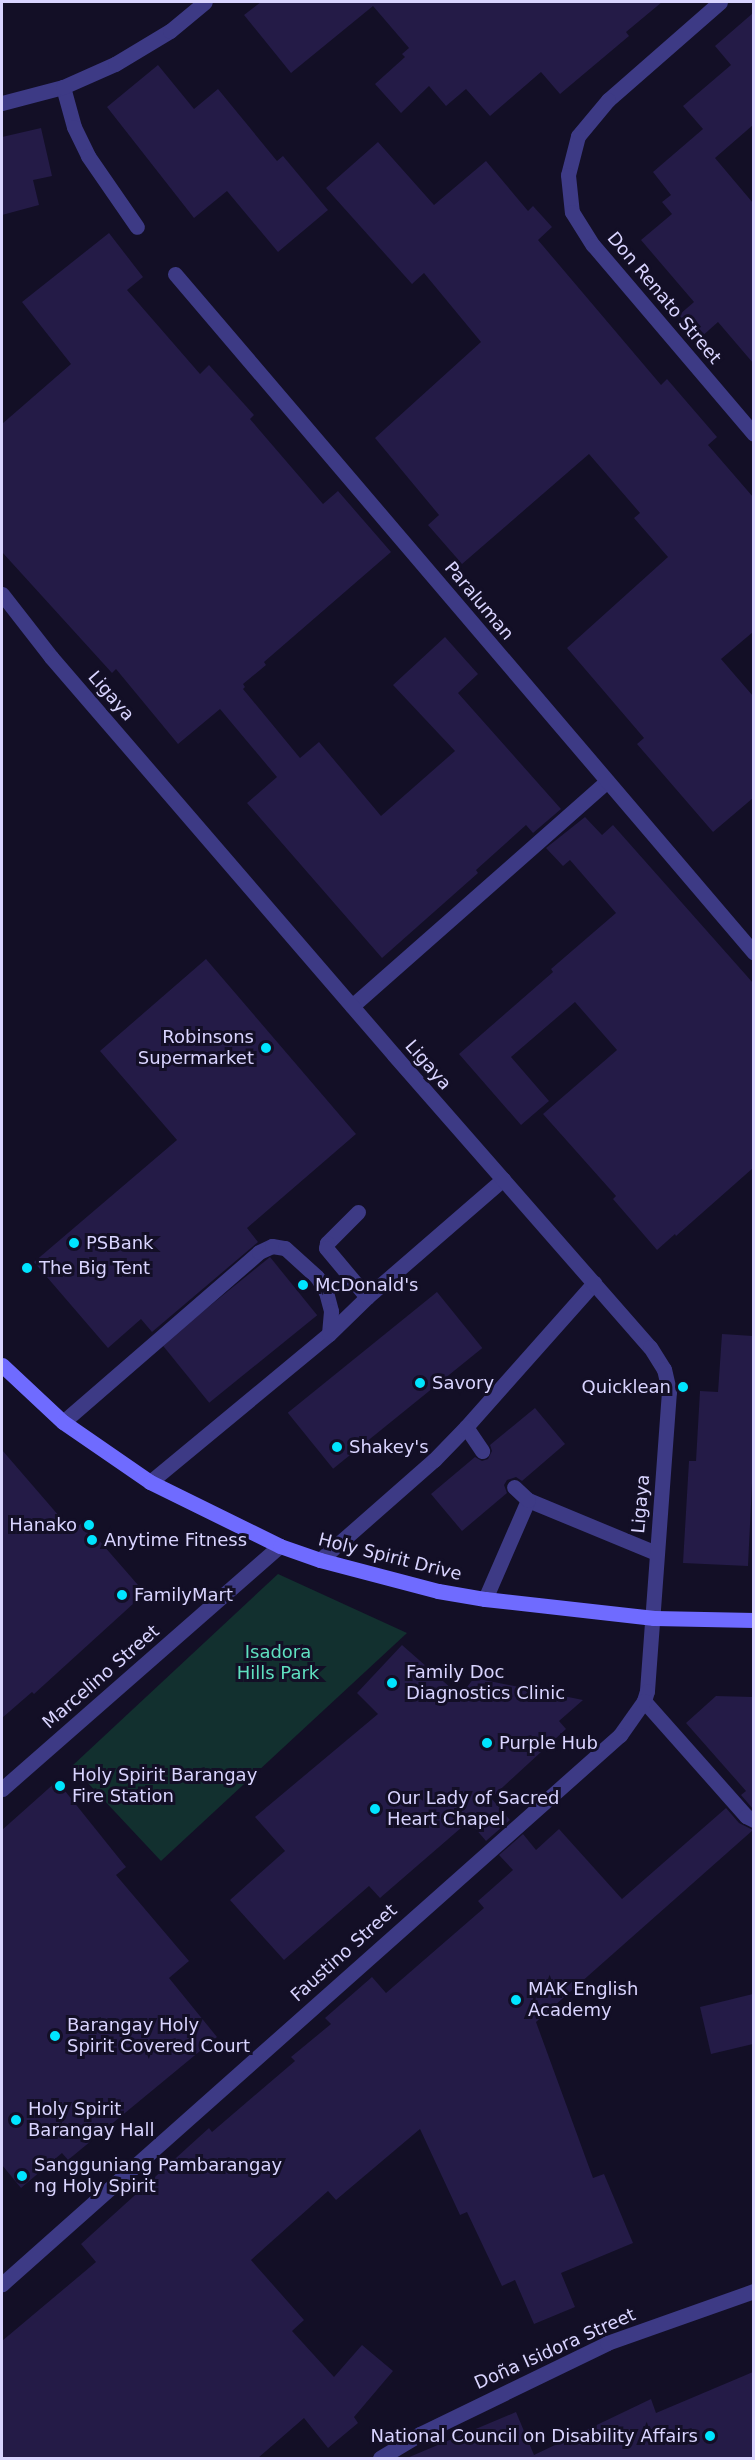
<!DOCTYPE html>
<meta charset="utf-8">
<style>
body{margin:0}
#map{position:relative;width:755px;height:2460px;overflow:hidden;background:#130f26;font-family:"DejaVu Sans",sans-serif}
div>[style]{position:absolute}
.green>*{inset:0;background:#12302f}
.building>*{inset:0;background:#241b47;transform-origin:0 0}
.lane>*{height:15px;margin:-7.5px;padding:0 7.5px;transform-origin:7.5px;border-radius:7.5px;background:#3d3a85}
.street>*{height:15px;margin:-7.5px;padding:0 7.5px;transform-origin:7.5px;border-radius:7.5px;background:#3d3a85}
.secondary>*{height:15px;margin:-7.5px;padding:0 7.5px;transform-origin:7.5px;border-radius:7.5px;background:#6f6bff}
.dots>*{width:16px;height:16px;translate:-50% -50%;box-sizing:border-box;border:3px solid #130f26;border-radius:50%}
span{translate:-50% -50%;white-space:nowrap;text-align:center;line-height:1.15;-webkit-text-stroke:6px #130f26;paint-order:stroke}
.street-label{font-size:18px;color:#d9d4ff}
.poi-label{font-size:18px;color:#d9d4ff}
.right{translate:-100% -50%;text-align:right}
.left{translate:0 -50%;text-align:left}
.park-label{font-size:18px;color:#5fe0c0}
.frame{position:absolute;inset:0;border:3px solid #d9d4ff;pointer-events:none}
</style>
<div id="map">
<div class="green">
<i style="clip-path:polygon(278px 1574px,407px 1633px,161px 1861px,72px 1766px)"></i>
</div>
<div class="building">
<i style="clip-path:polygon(261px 2px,662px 2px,626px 32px,629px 36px,560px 94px,541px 72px,490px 116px,466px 89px,446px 106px,429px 86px,401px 113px,375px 84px,405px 57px,402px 54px,409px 48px,373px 6px,291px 73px,244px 15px)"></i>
<i style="clip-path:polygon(753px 13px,753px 125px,715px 158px,753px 203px,753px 363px,718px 322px,700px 338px,679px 315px,694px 302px,641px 240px,672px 214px,662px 202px,671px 195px,653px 172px,703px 129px,683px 106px,731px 65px,715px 46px)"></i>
<i style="clip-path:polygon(158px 65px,194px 109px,218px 89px,277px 161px,283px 156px,328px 210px,278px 252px,227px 191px,194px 218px,107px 107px)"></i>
<i style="clip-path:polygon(41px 128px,52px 176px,33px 180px,39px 205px,2px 215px,2px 137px)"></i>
<i style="clip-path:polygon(378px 142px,434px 205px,486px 161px,528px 211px,533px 206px,552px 227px,538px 240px,661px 385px,667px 379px,717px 437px,708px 445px,753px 497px,753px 632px,721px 659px,753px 696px,753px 798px,713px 832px,637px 744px,644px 738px,567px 648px,668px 557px,634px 518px,640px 513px,589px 454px,462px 564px,428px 525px,439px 515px,375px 438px,481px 342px,424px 273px,412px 284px,326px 188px)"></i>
<i style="clip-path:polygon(109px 233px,143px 277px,127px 290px,200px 374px,209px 365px,254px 415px,250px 419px,323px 504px,338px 491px,391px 552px,264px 662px,266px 665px,243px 684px,245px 687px,243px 689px,300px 758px,319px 742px,381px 816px,455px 751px,393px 685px,445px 637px,478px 674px,458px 693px,561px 809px,533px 833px,526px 825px,476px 870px,478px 873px,382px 958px,247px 803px,277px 777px,220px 709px,178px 744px,116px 669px,112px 673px,2px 552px,2px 424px,71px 364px,22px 302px)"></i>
<i style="clip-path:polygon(585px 817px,602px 835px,613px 825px,753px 983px,753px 1168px,676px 1236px,675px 1234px,657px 1250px,613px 1199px,616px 1196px,543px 1114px,617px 1050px,575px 1002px,511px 1057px,549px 1101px,521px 1125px,459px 1054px,553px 972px,551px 969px,616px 913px,570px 860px,563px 866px,546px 848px)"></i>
<i style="clip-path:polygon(206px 959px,356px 1134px,247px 1228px,258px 1242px,152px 1332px,141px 1319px,108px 1348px,34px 1262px,177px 1140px,100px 1051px)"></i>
<i style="left:270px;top:1257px;width:75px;height:139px;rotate:51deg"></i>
<i style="left:437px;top:1292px;width:72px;height:192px;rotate:51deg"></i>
<i style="clip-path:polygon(722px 1334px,753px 1336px,753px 1463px,748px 1566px,683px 1563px,689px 1461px,696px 1461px,700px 1391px,718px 1392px)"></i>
<i style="clip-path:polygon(535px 1408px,565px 1444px,522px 1481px,516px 1477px,507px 1480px,504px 1485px,507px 1493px,462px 1531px,431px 1494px,475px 1457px,482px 1461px,488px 1459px,492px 1451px,490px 1445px)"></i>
<i style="clip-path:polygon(2px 1450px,72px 1531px,83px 1522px,145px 1593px,34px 1694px,32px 1692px,2px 1718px)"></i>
<i style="clip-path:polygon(402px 1645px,460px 1696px,474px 1678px,583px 1700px,559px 1721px,566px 1729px,491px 1798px,510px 1820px,486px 1841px,469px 1821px,380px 1898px,369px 1886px,284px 1960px,230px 1900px,285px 1851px,255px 1817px,378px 1714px,357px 1693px)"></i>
<i style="clip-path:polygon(716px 1696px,753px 1697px,753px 1809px,741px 1795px,746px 1791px,686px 1723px)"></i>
<i style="clip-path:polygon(57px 1781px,126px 1867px,116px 1875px,189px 1961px,169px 1978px,217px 2037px,68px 2160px,62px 2153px,21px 2188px,2px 2165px,2px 1830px)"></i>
<i style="clip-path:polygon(726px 1808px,739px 1823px,753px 1830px,536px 2022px,593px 2178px,604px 2174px,633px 2243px,561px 2273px,575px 2307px,534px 2324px,515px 2280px,502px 2286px,467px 2212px,460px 2215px,420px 2129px,336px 2200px,328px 2191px,251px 2260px,304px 2320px,292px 2331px,334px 2377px,362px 2345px,393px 2371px,354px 2417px,358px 2423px,328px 2448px,304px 2418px,258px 2458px,2px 2458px,2px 2341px,96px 2262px,81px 2244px,209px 2128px,212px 2132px,295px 2061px,291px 2057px,331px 2024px,325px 2018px,372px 1977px,386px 1993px,484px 1908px,478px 1901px,513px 1870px,499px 1855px,523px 1834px,536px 1850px,559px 1829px,622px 1899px)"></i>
<i style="clip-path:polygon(753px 1994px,753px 2044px,711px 2054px,700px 2007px)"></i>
<i style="clip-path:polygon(753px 2372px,753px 2458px,407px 2458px,516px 2412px,534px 2455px,651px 2399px,656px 2413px)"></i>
</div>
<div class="lane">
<i style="left:352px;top:1006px;width:340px;rotate:-41.4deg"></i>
<i style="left:358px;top:1212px;width:44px;rotate:135deg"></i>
<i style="left:327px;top:1243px;width:5px;rotate:101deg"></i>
<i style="left:326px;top:1248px;width:64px;rotate:50.1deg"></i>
<i style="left:63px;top:1422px;width:259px;rotate:-40.9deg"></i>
<i style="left:259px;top:1252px;width:14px;rotate:-25deg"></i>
<i style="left:272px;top:1246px;width:13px;rotate:9deg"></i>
<i style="left:285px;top:1248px;width:43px;rotate:42.2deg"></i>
<i style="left:317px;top:1277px;width:17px;rotate:59deg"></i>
<i style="left:326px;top:1292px;width:20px;rotate:75deg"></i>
<i style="left:331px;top:1311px;width:23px;rotate:95deg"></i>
<i style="left:466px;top:1427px;width:193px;rotate:-48.4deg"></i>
<i style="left:150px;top:1482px;width:232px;rotate:-39.6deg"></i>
<i style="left:329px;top:1334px;width:53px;rotate:-44.2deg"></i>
<i style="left:367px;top:1297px;width:180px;rotate:-40.9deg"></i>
<i style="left:528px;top:1500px;width:139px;rotate:22.5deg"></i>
<i style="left:320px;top:1560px;width:152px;rotate:-41.3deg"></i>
<i style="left:434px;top:1460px;width:46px;rotate:-45.9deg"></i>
<i style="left:466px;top:1427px;width:29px;rotate:56deg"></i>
<i style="left:485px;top:1599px;width:108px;rotate:-66.5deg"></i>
<i style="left:528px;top:1500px;width:19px;rotate:-137deg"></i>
<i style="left:644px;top:1701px;width:154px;rotate:48.4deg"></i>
<i style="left:746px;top:1816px;width:9px;rotate:27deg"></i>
</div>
<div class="street">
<i style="left:720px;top:2px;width:149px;rotate:138.8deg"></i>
<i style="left:608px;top:100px;width:47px;rotate:129.8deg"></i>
<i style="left:578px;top:136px;width:40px;rotate:104.4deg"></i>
<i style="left:568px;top:175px;width:37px;rotate:84deg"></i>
<i style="left:572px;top:212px;width:39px;rotate:58deg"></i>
<i style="left:593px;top:245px;width:248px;rotate:49.6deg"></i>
<i style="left:63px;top:87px;width:41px;rotate:74.6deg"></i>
<i style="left:74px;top:127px;width:32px;rotate:64deg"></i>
<i style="left:88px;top:156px;width:86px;rotate:55.4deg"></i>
<i style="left:2px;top:103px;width:63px;rotate:-14.7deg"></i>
<i style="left:63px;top:87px;width:57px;rotate:-23.9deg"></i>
<i style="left:115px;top:64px;width:64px;rotate:-31deg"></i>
<i style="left:170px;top:31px;width:45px;rotate:-39.6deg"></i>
<i style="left:175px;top:274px;width:892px;rotate:49.54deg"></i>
<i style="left:2px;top:594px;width:80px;rotate:52.1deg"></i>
<i style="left:51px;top:657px;width:525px;rotate:49.24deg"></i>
<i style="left:394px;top:1055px;width:388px;rotate:48.8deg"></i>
<i style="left:650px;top:1347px;width:26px;rotate:58deg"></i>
<i style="left:664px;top:1369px;width:23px;rotate:77deg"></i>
<i style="left:669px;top:1391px;width:301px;rotate:94.2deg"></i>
<i style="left:647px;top:1691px;width:10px;rotate:107deg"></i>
<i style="left:644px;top:1701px;width:42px;rotate:125.2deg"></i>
<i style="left:620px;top:1735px;width:827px;rotate:138.38deg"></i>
<i style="left:2px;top:1789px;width:369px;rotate:-41.2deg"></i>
<i style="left:380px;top:2458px;width:47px;rotate:-31deg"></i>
<i style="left:420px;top:2434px;width:208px;rotate:-25.9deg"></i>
<i style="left:607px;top:2343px;width:156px;rotate:-19.5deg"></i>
</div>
<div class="secondary">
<i style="left:2px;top:1365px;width:83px;rotate:43.1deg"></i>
<i style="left:63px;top:1422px;width:106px;rotate:34.6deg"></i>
<i style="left:150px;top:1482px;width:145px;rotate:26.2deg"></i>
<i style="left:280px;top:1546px;width:42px;rotate:19.3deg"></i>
<i style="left:320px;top:1560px;width:122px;rotate:14.7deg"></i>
<i style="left:438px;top:1591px;width:48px;rotate:9.7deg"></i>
<i style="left:485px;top:1599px;width:170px;rotate:6.4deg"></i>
<i style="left:654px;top:1618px;width:100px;rotate:1.1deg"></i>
</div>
<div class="dots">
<i style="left:266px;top:1048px;background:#00e5ff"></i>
<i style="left:74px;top:1243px;background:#00e5ff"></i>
<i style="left:27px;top:1268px;background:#00e5ff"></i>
<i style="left:303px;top:1285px;background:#00e5ff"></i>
<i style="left:420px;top:1383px;background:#00e5ff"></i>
<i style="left:683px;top:1387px;background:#00e5ff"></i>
<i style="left:337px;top:1447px;background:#00e5ff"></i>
<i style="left:89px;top:1525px;background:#00e5ff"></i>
<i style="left:92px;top:1540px;background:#00e5ff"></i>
<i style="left:122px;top:1595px;background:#00e5ff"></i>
<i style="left:392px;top:1683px;background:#00e5ff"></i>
<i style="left:487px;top:1743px;background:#00e5ff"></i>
<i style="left:60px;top:1786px;background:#00e5ff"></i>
<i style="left:375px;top:1809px;background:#00e5ff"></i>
<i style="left:516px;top:2000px;background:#00e5ff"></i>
<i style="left:55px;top:2036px;background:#00e5ff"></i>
<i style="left:16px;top:2120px;background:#00e5ff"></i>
<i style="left:22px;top:2176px;background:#00e5ff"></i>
<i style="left:710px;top:2436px;background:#00e5ff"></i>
</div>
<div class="street-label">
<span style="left:664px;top:298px;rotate:50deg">Don Renato Street</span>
<span style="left:479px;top:601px;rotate:50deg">Paraluman</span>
<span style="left:111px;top:696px;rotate:49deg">Ligaya</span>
<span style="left:428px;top:1065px;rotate:49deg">Ligaya</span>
<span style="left:641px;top:1504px;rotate:-85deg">Ligaya</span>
<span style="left:390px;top:1557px;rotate:14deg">Holy Spirit Drive</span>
<span style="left:101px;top:1677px;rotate:-41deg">Marcelino Street</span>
<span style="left:344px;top:1953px;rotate:-42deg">Faustino Street</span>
<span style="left:555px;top:2349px;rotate:-24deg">Doña Isidora Street</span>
</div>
<div class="poi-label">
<span class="right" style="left:254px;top:1048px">Robinsons<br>Supermarket</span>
<span class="left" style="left:86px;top:1243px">PSBank</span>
<span class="left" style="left:39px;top:1268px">The Big Tent</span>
<span class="left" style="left:315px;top:1285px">McDonald's</span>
<span class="left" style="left:432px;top:1383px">Savory</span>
<span class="right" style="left:671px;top:1387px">Quicklean</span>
<span class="left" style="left:349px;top:1447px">Shakey's</span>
<span class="right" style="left:77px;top:1525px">Hanako</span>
<span class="left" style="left:104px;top:1540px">Anytime Fitness</span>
<span class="left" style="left:134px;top:1595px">FamilyMart</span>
<span class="left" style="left:406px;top:1683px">Family Doc<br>Diagnostics Clinic</span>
<span class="left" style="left:499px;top:1743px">Purple Hub</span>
<span class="left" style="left:72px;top:1786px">Holy Spirit Barangay<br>Fire Station</span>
<span class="left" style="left:387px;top:1809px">Our Lady of Sacred<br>Heart Chapel</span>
<span class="left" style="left:528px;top:2000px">MAK English<br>Academy</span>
<span class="left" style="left:67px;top:2036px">Barangay Holy<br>Spirit Covered Court</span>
<span class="left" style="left:28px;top:2120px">Holy Spirit<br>Barangay Hall</span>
<span class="left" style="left:34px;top:2176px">Sangguniang Pambarangay<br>ng Holy Spirit</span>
<span class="right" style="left:698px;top:2436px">National Council on Disability Affairs</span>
</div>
<div class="park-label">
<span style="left:278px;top:1663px">Isadora<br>Hills Park</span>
</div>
<div class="frame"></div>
</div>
